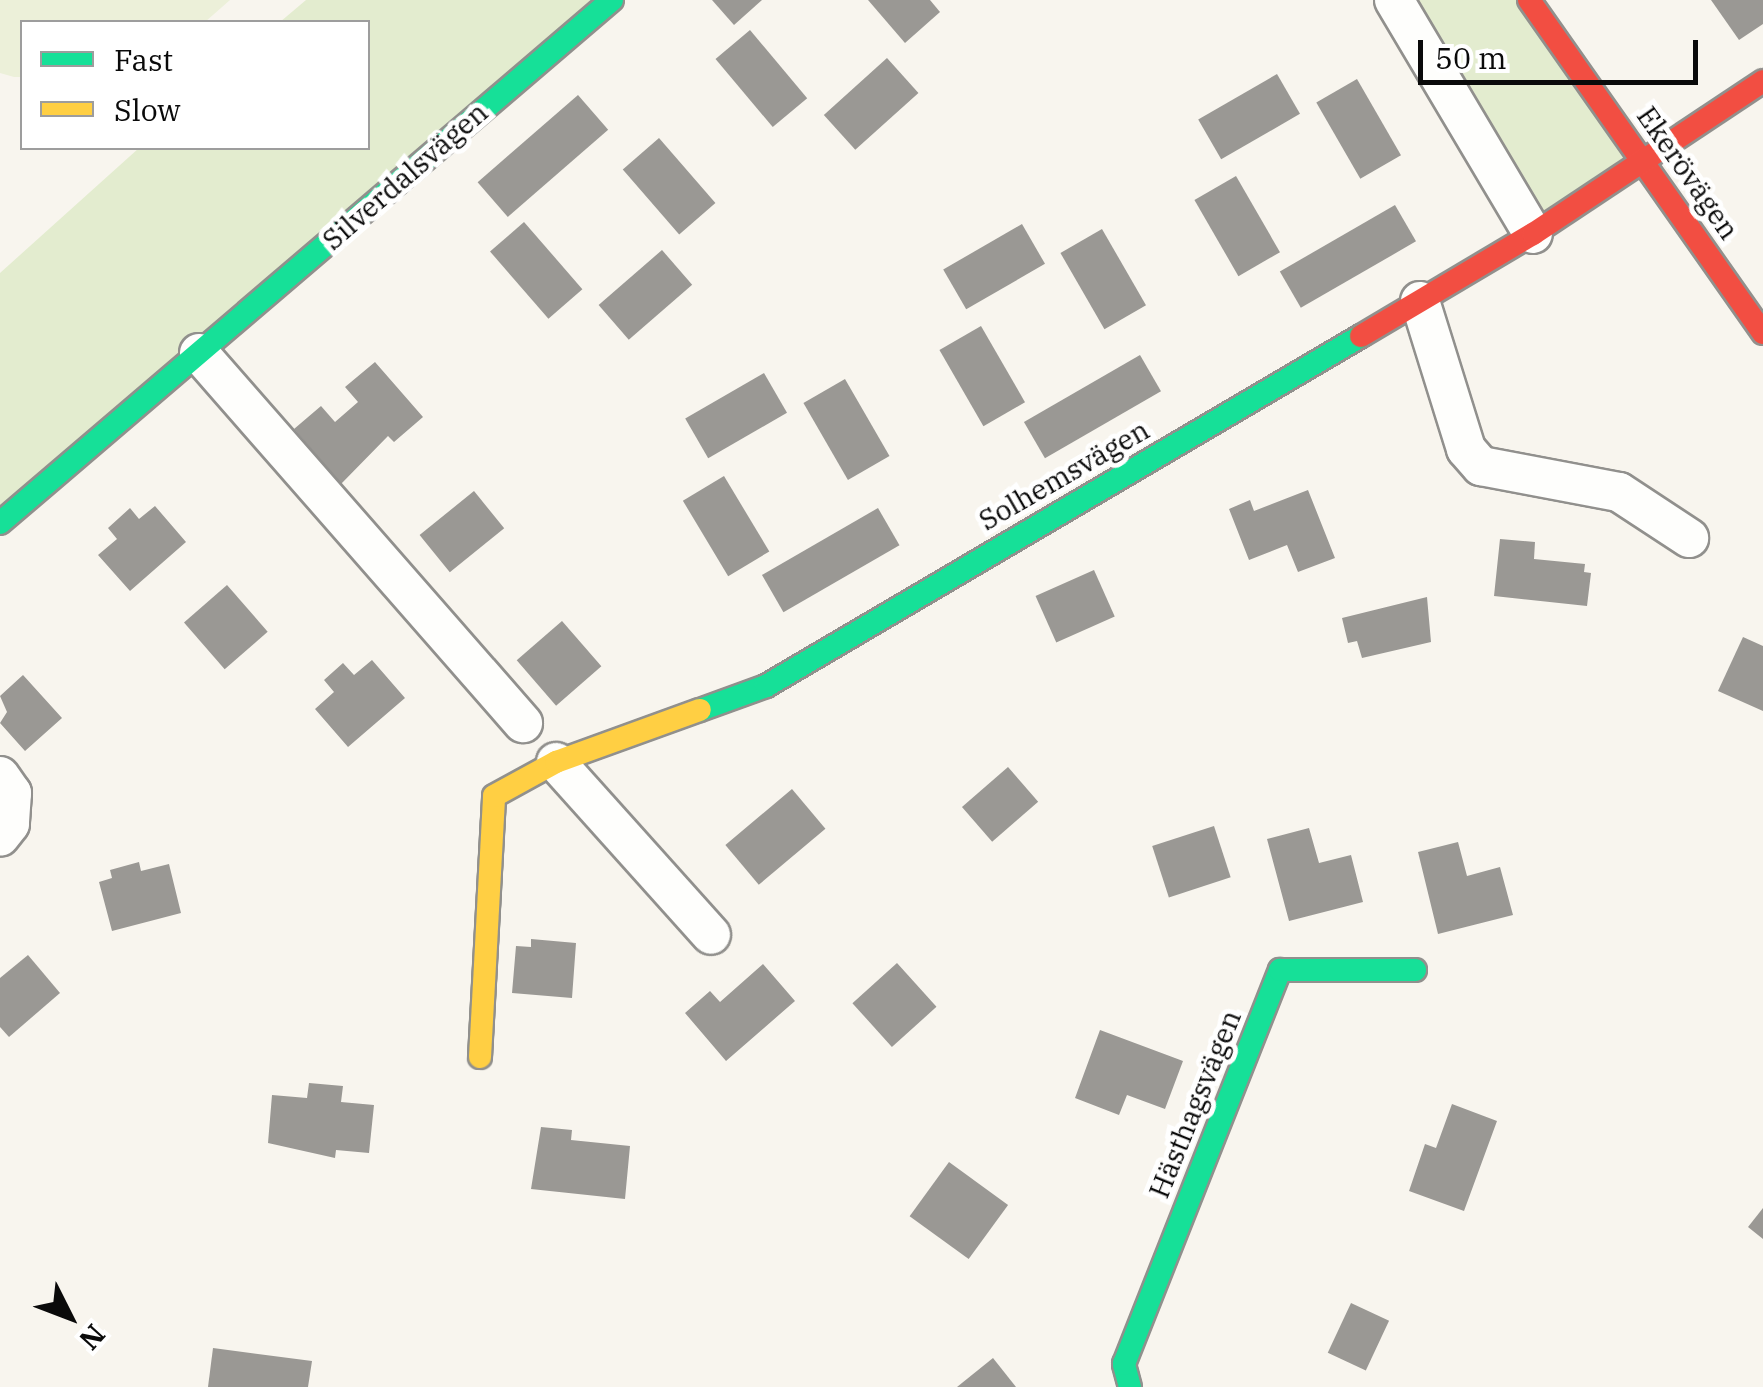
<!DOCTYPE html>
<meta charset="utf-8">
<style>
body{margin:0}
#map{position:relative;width:1763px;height:1387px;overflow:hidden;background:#f8f5ee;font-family:"IBM Plex Serif",serif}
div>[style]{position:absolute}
.green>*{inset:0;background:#e3eccf}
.pitch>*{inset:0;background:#ecf0d9}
.building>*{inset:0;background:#9a9894;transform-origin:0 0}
.roads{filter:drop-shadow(2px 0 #91908d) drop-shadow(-2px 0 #91908d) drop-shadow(0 2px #91908d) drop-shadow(0 -2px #91908d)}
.street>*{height:38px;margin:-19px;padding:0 19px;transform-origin:19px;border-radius:19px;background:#fefefc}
.fast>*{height:22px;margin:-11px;padding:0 11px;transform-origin:11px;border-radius:11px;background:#16e098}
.slow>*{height:22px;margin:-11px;padding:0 11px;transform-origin:11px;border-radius:11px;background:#ffcf43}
.jam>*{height:22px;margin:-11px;padding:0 11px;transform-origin:11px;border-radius:11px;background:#f24e42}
span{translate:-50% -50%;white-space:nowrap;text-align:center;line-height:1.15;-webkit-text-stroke:10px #fff;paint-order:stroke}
.street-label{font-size:28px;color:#0a0a0a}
.legend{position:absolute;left:20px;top:20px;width:350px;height:130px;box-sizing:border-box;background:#fff;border:2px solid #9d9d9d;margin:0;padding:12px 18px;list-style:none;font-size:30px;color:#0a0a0a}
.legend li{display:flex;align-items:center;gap:20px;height:50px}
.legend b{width:50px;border:2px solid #9d9d9d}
.north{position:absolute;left:20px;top:1267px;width:100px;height:100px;-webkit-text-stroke:8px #fff;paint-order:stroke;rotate:132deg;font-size:28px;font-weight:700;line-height:40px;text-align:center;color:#0a0a0a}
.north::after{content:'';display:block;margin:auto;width:35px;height:45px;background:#0a0a0a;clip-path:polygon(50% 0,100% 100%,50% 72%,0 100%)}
.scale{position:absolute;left:1418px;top:40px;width:280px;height:45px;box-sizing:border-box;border:5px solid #0a0a0a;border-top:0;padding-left:12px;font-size:30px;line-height:35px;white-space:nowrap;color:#0a0a0a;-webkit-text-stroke:8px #fff;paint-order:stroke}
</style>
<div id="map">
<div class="green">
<i style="clip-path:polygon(306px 0,612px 0,0 523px,0 273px,139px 148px,368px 148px,368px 22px,280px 22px)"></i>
<i style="clip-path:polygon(1394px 0,1529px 0,1644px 162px,1533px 234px)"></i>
</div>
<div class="pitch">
<i style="clip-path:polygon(0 0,230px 0,205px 22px,22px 22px,22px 77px,14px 77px,0 73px)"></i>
</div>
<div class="building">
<i style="clip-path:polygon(712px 0,762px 0,734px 25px)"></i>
<i style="clip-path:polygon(868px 0,930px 0,940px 12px,905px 43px)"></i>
<i style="clip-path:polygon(1711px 0,1763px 0,1763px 24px,1739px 40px)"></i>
<i style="left:750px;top:30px;width:89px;height:45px;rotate:50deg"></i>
<i style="left:887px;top:58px;width:47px;height:85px;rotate:48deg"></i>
<i style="left:1277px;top:74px;width:46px;height:91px;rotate:60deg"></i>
<i style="left:1357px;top:79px;width:88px;height:47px;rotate:60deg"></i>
<i style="left:578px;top:95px;width:46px;height:133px;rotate:49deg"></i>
<i style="left:659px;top:138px;width:86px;height:48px;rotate:49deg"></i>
<i style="left:1236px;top:176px;width:88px;height:48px;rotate:60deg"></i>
<i style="left:1395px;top:205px;width:42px;height:133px;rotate:60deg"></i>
<i style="left:524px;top:222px;width:89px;height:45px;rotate:49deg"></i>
<i style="left:1022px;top:224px;width:46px;height:91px;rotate:60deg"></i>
<i style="left:1102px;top:229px;width:88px;height:48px;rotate:60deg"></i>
<i style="left:662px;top:250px;width:46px;height:84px;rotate:49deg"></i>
<i style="left:981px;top:326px;width:88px;height:48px;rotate:60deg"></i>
<i style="left:1140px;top:355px;width:42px;height:134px;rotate:60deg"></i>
<i style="clip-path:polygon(375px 362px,423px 417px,394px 442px,388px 436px,341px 484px,294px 429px,321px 406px,335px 422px,358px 402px,345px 387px)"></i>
<i style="left:764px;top:373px;width:46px;height:91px;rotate:60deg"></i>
<i style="left:845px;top:379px;width:89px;height:48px;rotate:60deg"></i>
<i style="left:724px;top:476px;width:88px;height:48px;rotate:59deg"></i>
<i style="clip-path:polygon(1308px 490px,1335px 558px,1298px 572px,1287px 545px,1249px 560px,1229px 509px,1250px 500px,1254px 511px)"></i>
<i style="left:474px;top:491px;width:48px;height:70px;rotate:51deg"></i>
<i style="clip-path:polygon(155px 506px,186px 542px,130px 591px,98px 555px,117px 539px,108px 528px,130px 508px,139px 519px)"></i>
<i style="left:878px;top:508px;width:43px;height:134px;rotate:60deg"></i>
<i style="clip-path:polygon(1500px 539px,1535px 542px,1534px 559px,1585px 564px,1584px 572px,1591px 573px,1587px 606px,1494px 596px)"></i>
<i style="left:1094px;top:570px;width:51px;height:64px;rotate:66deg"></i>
<i style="left:227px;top:585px;width:62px;height:57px;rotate:49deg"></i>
<i style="clip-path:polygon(1427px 597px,1431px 642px,1362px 658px,1357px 641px,1348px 643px,1342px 618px)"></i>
<i style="left:562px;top:621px;width:60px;height:60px;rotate:49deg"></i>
<i style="clip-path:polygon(1743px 637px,1763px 646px,1763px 711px,1718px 691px)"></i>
<i style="clip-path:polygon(372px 660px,405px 698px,348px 747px,315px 709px,334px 692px,324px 680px,343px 663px,354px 675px)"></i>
<i style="clip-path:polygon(23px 675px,62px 718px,25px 751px,0 723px,7px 712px,0 696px)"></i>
<i style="left:1008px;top:767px;width:46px;height:61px;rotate:49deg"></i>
<i style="left:792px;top:789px;width:52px;height:87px;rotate:50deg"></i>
<i style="left:1214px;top:826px;width:54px;height:65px;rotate:72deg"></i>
<i style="clip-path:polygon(1309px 828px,1319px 863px,1351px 855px,1363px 902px,1289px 921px,1267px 839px)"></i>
<i style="clip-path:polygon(1458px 842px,1467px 876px,1500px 867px,1513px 915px,1438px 934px,1418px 852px)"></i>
<i style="clip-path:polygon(139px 862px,141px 871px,169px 864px,181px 913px,112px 931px,99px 882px,112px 878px,110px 870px)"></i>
<i style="clip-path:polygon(531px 939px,576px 943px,572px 998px,512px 993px,516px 946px,531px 947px)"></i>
<i style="clip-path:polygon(28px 955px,60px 993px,9px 1037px,0 1027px,0 978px)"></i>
<i style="left:897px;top:963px;width:59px;height:60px;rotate:48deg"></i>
<i style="clip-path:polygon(763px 964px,795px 1001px,726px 1061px,685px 1013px,710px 991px,720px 1002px)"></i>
<i style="clip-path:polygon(1100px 1030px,1183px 1061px,1165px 1109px,1127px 1095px,1119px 1115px,1075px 1098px)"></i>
<i style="clip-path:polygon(309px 1083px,343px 1086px,341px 1102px,374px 1105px,369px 1153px,336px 1150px,335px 1158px,268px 1143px,272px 1095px,307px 1098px)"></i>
<i style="clip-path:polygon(1452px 1104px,1497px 1121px,1464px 1211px,1409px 1191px,1425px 1144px,1436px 1148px)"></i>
<i style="clip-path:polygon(541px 1127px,572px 1130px,571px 1140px,630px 1146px,625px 1199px,531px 1189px)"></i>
<i style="left:949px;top:1162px;width:73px;height:67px;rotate:36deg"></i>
<i style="clip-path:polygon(1763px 1208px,1763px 1239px,1748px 1227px)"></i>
<i style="left:1351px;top:1303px;width:42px;height:55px;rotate:25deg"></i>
<i style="clip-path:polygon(213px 1348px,312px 1361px,308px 1387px,208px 1387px)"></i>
<i style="clip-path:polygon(993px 1358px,1016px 1387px,957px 1387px)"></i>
</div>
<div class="roads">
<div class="street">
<i style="left:1394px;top:0;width:272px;rotate:59.3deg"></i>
<i style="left:1420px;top:301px;width:155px;rotate:72.7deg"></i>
<i style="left:1466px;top:449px;width:23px;rotate:49deg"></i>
<i style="left:1481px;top:466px;width:140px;rotate:10.7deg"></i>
<i style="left:1619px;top:492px;width:84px;rotate:33.3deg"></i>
<i style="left:199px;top:353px;width:492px;rotate:48.8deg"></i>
<i style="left:556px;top:762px;width:232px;rotate:48.1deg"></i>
<i style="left:0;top:776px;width:21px;rotate:55deg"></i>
<i style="left:12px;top:793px;width:31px;rotate:94deg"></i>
<i style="left:10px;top:824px;width:16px;rotate:128deg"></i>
</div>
<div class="fast">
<i style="left:0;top:523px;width:805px;rotate:-40.52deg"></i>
<i style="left:700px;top:710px;width:70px;rotate:-20deg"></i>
<i style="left:766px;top:686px;width:690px;rotate:-30.47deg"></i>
<i style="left:1130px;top:1387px;width:24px;rotate:-105deg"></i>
<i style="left:1124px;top:1364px;width:424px;rotate:-68.4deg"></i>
<i style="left:1280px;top:970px;width:135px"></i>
</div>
<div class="slow">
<i style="left:480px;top:1057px;width:261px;rotate:-86.9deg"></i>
<i style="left:494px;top:796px;width:71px;rotate:-28.7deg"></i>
<i style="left:556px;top:762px;width:153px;rotate:-19.9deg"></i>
</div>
<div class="jam">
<i style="left:1529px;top:0;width:407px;rotate:54.9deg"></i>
<i style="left:1361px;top:336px;width:200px;rotate:-30.7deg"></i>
<i style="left:1533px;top:234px;width:276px;rotate:-33.6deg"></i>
</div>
</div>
<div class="street-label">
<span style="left:1688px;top:173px;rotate:55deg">Ekerövägen</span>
<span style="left:405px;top:176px;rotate:-41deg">Silverdalsvägen</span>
<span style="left:1064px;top:475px;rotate:-30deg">Solhemsvägen</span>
<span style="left:1195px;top:1104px;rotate:-68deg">Hästhagsvägen</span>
</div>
<ul class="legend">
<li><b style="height:12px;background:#16e098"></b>Fast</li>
<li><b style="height:12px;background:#ffcf43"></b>Slow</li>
</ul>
<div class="north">N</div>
<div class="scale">50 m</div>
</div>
